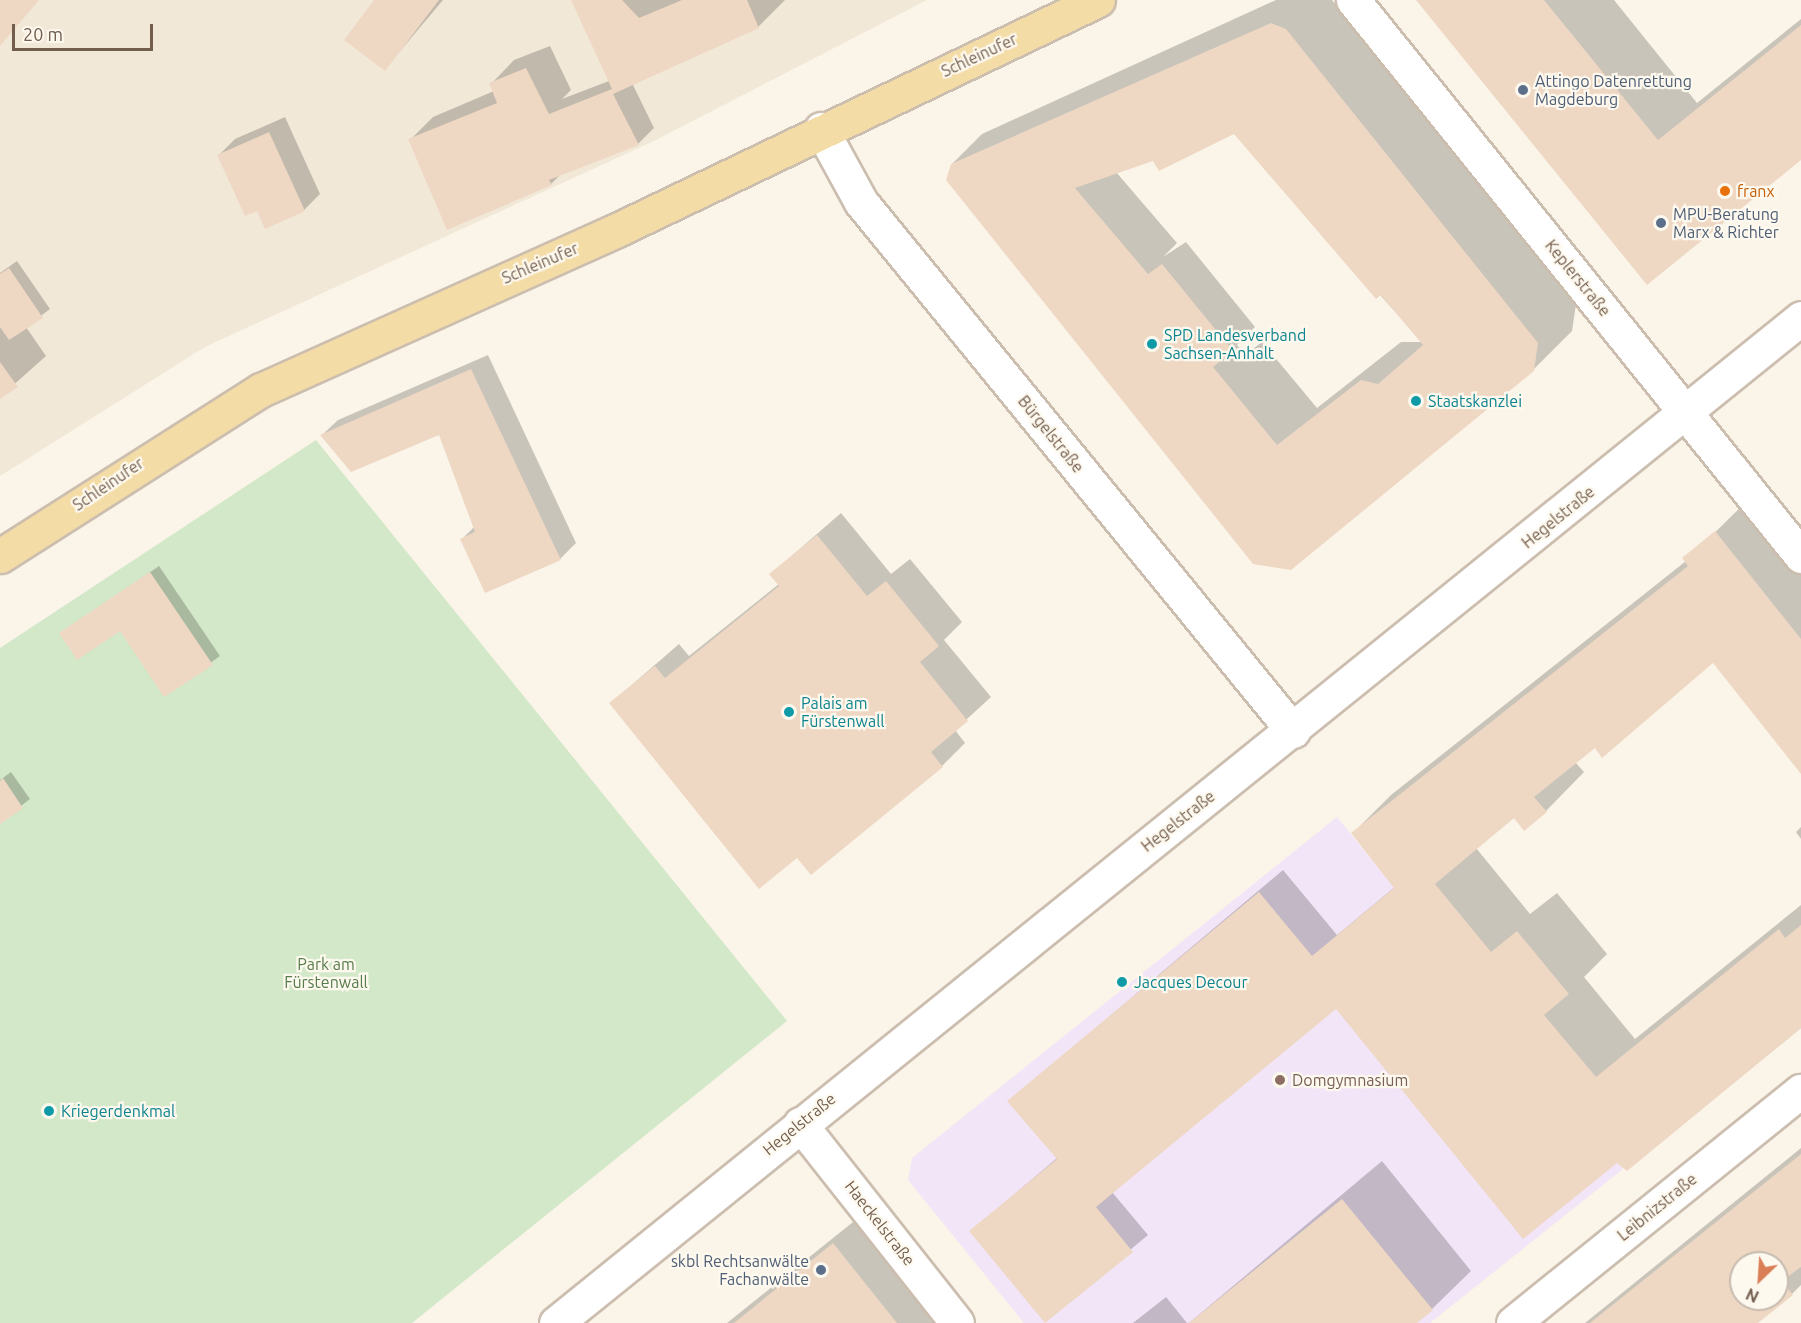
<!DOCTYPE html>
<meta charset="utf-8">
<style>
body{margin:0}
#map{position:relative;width:1801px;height:1323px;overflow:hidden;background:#fbf5e9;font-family:Ubuntu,sans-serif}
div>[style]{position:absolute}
.residential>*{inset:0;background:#f2e8d8}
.education>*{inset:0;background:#f2e5f7}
.green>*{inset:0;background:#d3e8c8}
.shadow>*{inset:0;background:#0003}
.building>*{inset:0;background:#eed7c3}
.roads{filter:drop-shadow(2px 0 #ccbeaf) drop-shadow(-2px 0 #ccbeaf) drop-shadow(0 2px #ccbeaf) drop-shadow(0 -2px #ccbeaf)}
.minor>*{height:33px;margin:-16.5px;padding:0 16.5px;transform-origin:16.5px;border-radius:16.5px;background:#fff}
.major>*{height:33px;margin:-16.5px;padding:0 16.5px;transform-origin:16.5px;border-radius:16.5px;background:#f4dca7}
.dots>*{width:16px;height:16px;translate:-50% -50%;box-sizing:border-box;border:3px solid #fef9ef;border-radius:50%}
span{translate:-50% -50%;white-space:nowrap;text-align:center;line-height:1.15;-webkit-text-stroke:4.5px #fef9ef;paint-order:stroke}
.street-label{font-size:16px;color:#735e4e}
.service-label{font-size:16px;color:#4e5e75}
.left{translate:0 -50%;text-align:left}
.right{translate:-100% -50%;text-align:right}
.food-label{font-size:16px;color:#c56008}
.culture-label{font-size:16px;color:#0d838f}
.park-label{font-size:16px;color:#557d4a}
.education-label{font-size:16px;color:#785e54}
.north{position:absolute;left:1729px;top:1251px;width:60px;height:60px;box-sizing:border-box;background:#fef9ef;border:2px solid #c6bbaf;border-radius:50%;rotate:205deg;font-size:16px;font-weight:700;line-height:24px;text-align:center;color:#735e4e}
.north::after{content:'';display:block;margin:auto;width:21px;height:27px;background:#da7e58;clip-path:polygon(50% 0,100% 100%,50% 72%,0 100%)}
.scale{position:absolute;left:12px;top:24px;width:141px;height:27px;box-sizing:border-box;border:3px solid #735e4e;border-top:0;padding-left:8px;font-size:18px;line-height:21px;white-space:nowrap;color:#735e4e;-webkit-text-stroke:4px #fef9ef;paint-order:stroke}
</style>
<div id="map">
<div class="residential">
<i style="clip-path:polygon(0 0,927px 0,654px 141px,205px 347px,0 476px)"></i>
</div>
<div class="education">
<i style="clip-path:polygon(1337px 817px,1623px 1169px,1430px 1323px,1024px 1323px,908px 1180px,912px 1158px)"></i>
</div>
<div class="green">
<i style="clip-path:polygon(316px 440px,787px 1021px,412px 1323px,0 1323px,0 648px)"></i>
</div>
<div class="shadow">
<i style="clip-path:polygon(376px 0,443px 0,385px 69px)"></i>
<i style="clip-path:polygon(573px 0,785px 0,758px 27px,632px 83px,654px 128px,638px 144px,562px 173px,551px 184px,410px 140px,433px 117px,494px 91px,491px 84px,514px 60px,550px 46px,571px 90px,562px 99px,609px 81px)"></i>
<i style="clip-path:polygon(evenodd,1276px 0,1332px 0,1576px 304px,1572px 331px,1533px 370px,1290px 569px,952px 164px,982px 134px,1276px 0,1235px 132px,1422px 342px,1401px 342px,1317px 408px,1262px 342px,1245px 355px,1237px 345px,1255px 327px,1186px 242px,1163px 257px,1177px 243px,1116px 172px,1235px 132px)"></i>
<i style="clip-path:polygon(1417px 0,1614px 0,1697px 103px,1801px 19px,1801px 158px,1647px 283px)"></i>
<i style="clip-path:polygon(285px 117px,320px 194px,304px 210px,219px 155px,235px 139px)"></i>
<i style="clip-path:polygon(17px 261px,50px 309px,26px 327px,46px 356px,0 397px,0 273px)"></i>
<i style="clip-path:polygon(488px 355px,576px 543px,560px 559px,462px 539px,474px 527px,440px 433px,322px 435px,338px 420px)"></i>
<i style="clip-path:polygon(1754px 494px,1801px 552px,1801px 770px,1713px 661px,1575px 762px,1584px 772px,1546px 811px,1514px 816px,1476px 848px,1530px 914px,1557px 893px,1607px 954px,1584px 977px,1635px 1039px,1801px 905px,1801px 1028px,1628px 1169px,1619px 1159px,1342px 1002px,1112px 1192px,1148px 1235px,1045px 1321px,971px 1231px,1057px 1158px,1009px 1101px,1283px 870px,1337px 935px,1396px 886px,1353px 833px,1391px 795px,1686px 561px)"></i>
<i style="clip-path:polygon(841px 513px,891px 574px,910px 559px,962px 622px,944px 640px,991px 697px,955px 730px,965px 743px,942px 766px,797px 856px,611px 703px,679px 644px,689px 656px,779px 584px,771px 574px)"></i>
<i style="clip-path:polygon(159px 566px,220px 656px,165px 695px,120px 629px,61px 634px)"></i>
<i style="clip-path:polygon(11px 772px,30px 799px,0 822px,0 780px)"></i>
<i style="clip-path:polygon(1801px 827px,1801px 839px,1796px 832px)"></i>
<i style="clip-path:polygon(evenodd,1801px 1148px,1801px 1285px,1792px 1294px,1756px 1323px,1585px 1323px,1801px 1148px,1741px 1263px,1777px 1263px,1777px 1299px,1741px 1299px,1741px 1263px)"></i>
<i style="clip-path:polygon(1382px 1161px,1471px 1271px,1432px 1309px,1415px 1323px,1189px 1323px)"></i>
<i style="clip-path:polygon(873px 1206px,968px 1323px,727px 1323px)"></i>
<i style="clip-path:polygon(1166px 1297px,1187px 1323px,1133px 1323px)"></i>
</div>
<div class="building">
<i style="clip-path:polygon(0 0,39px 0,0 46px)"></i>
<i style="clip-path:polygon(374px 0,439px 0,385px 71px,344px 40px)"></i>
<i style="clip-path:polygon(571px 0,622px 0,639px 18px,682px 0,747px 0,759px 28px,613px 94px,639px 145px,549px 180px,552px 185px,447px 230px,408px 139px,497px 103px,489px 83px,526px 68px,549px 114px,612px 89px)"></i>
<i style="clip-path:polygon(1416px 0,1544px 0,1658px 140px,1801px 25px,1801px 160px,1647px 285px)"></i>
<i style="clip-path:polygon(evenodd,1271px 23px,1286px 29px,1538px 343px,1534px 371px,1291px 570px,1253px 564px,946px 180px,951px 164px,1271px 23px,1234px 134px,1376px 299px,1381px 295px,1423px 345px,1378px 384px,1361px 380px,1277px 445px,1213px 367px,1233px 351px,1162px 264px,1148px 274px,1075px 188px,1153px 161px,1159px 171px,1234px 134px)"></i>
<i style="clip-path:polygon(269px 132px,305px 211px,265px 229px,257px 211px,245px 216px,217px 155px)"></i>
<i style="clip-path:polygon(9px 268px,43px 318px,9px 340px,0 327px,0 274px)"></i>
<i style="clip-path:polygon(0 362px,18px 387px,0 399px)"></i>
<i style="clip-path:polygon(471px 369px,561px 560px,485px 593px,460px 539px,475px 532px,439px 435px,351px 472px,320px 435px)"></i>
<i style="clip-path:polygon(1715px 531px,1801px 639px,1801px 774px,1713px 663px,1602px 758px,1595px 748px,1534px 797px,1547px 812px,1524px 831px,1514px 818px,1435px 884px,1491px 952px,1517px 931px,1569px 994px,1544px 1015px,1596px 1077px,1779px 929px,1785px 938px,1801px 925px,1801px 1028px,1627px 1171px,1617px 1163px,1523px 1239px,1336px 1009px,1096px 1207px,1133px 1252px,1045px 1323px,969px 1231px,1057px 1159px,1007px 1101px,1259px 892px,1312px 956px,1394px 888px,1351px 833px,1688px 566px,1682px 558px)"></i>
<i style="clip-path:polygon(817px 535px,867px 596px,886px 581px,939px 646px,920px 662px,968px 721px,931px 752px,943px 767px,811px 875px,797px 858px,759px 889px,609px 703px,655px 666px,665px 678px,779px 586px,769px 574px)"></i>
<i style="clip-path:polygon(150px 572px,213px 665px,164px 697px,120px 631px,77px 660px,59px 633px)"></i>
<i style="clip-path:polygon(3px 778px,23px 808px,0 824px,0 781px)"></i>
<i style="clip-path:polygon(evenodd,1801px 1154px,1801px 1267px,1782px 1281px,1793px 1295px,1758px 1323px,1590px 1323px,1801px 1154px,1741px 1263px,1777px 1263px,1777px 1299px,1741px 1299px,1741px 1263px)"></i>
<i style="clip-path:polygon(1342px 1199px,1433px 1310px,1417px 1323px,1189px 1323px)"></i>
<i style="clip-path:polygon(833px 1243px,897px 1323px,734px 1323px)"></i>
</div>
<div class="roads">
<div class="minor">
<i style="left:1353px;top:0;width:714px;rotate:51.14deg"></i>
<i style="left:821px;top:129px;width:83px;rotate:61.3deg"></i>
<i style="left:861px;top:202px;width:683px;rotate:50.76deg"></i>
<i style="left:800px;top:1124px;width:253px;rotate:51.7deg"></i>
<i style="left:556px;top:1323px;width:1600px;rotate:-38.91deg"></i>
<i style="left:1513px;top:1323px;width:370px;rotate:-38.9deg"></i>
</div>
<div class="major">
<i style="left:0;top:556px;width:309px;rotate:-32.5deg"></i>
<i style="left:261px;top:390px;width:390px;rotate:-24.2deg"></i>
<i style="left:617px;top:230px;width:533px;rotate:-25.56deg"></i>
</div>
</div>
<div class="dots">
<i style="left:1523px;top:90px;background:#5c6f8a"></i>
<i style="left:1725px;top:191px;background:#e8710a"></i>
<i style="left:1661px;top:223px;background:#5c6f8a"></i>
<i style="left:1152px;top:344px;background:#0f9aa8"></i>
<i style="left:1416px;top:401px;background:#0f9aa8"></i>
<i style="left:789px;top:712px;background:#0f9aa8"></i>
<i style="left:1122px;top:982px;background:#0f9aa8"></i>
<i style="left:1280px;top:1080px;background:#8d6e63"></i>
<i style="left:49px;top:1111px;background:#0f9aa8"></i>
<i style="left:821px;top:1270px;background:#5c6f8a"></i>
</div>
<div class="street-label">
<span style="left:979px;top:55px;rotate:-25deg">Schleinufer</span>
<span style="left:540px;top:263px;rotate:-23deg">Schleinufer</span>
<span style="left:1578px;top:278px;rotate:51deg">Keplerstraße</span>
<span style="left:1051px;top:434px;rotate:51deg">Bürgelstraße</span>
<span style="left:108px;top:484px;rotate:-34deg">Schleinufer</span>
<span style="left:1558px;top:517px;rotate:-39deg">Hegelstraße</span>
<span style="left:1178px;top:821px;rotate:-38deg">Hegelstraße</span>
<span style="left:799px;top:1124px;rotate:-39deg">Hegelstraße</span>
<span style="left:1657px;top:1207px;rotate:-39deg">Leibnizstraße</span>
<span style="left:880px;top:1223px;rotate:52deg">Haeckelstraße</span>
</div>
<div class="service-label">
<span class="left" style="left:1535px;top:90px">Attingo Datenrettung<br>Magdeburg</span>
<span class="left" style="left:1673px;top:223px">MPU-Beratung<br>Marx &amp; Richter</span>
<span class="right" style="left:809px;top:1270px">skbl Rechtsanwälte<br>Fachanwälte</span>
</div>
<div class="food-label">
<span class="left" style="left:1737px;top:191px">franx</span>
</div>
<div class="culture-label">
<span class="left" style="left:1164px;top:344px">SPD Landesverband<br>Sachsen-Anhalt</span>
<span class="left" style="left:1428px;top:401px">Staatskanzlei</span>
<span class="left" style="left:801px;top:712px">Palais am<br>Fürstenwall</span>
<span class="left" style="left:1134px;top:982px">Jacques Decour</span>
<span class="left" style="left:61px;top:1111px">Kriegerdenkmal</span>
</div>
<div class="park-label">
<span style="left:326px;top:973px">Park am<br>Fürstenwall</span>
</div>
<div class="education-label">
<span class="left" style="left:1292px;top:1080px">Domgymnasium</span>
</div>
<div class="north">N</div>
<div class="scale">20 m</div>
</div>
